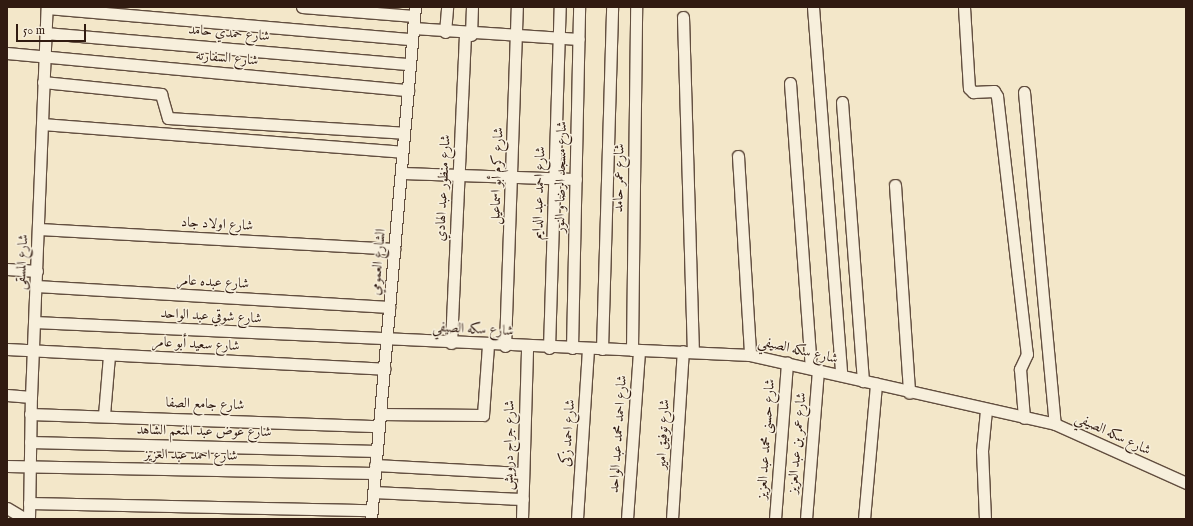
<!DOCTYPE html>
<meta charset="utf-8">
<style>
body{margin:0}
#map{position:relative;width:1193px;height:526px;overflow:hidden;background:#f3e7c9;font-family:"IM FELL English",Amiri,serif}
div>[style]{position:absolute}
.roads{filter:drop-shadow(1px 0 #624e3f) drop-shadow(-1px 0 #624e3f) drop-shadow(0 1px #624e3f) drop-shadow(0 -1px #624e3f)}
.minor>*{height:11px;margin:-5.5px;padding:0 5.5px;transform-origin:5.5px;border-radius:5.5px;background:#f7efdc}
span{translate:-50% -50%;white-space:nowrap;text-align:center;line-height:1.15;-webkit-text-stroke:3px #f7efdc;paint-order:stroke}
.street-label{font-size:14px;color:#311b11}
.frame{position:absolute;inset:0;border:8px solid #311b11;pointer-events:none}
.scale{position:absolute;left:16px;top:24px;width:70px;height:18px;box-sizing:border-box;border:2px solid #311b11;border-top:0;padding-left:5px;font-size:12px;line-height:14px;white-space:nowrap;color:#311b11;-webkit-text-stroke:3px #f7efdc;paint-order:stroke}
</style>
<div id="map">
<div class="roads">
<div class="minor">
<i style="left:302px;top:7px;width:112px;rotate:4.6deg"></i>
<i style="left:813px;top:7px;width:369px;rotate:85.6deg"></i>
<i style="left:964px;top:7px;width:81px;rotate:86.5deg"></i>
<i style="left:969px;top:88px;width:6px;rotate:45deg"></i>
<i style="left:973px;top:92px;width:21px;rotate:-3deg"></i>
<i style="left:994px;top:91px;width:6px;rotate:59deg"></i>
<i style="left:997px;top:96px;width:260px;rotate:83.4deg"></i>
<i style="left:1027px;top:354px;width:17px;rotate:115deg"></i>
<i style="left:1020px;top:369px;width:49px;rotate:85.3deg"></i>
<i style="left:47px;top:8px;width:366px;rotate:4.9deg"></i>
<i style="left:683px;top:17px;width:334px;rotate:88.3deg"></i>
<i style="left:413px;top:28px;width:166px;rotate:3.8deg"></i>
<i style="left:445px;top:32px;width:25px;rotate:-85deg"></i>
<i style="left:45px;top:33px;width:366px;rotate:4.9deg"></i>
<i style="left:471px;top:35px;width:28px;rotate:-88deg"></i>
<i style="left:7px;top:53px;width:403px;rotate:5.3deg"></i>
<i style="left:43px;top:82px;width:119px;rotate:5.8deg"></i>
<i style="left:161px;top:94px;width:25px;rotate:74deg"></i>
<i style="left:168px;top:118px;width:236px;rotate:3.6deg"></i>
<i style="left:790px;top:83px;width:285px;rotate:85.8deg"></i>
<i style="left:1024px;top:92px;width:333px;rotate:84.7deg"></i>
<i style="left:842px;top:102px;width:280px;rotate:85.7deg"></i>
<i style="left:42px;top:124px;width:361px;rotate:4.4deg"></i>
<i style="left:738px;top:156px;width:199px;rotate:86.5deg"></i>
<i style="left:401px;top:173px;width:175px;rotate:2deg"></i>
<i style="left:895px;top:185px;width:208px;rotate:86.1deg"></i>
<i style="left:39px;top:229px;width:356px;rotate:3.2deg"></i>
<i style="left:7px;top:269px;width:30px;rotate:4deg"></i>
<i style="left:36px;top:286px;width:354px;rotate:3.4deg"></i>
<i style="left:34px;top:322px;width:717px;rotate:2.64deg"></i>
<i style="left:750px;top:355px;width:313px;rotate:12.7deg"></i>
<i style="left:1055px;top:424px;width:144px;rotate:24.2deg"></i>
<i style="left:451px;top:343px;width:309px;rotate:-87.4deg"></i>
<i style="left:505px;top:346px;width:339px;rotate:-88deg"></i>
<i style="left:549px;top:348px;width:341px;rotate:-88.2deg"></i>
<i style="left:572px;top:348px;width:341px;rotate:-88.8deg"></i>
<i style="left:7px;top:349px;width:378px;rotate:3deg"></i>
<i style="left:602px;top:349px;width:342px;rotate:-88.3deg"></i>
<i style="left:632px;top:350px;width:343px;rotate:-89.3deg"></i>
<i style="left:7px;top:395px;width:24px;rotate:5deg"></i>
<i style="left:30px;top:414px;width:349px;rotate:2deg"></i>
<i style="left:380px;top:414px;width:103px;rotate:0.6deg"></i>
<i style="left:483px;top:415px;width:70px;rotate:-85.9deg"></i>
<i style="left:104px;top:415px;width:60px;rotate:-85.2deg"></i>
<i style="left:30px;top:442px;width:347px;rotate:1.5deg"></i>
<i style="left:375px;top:465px;width:147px;rotate:3.1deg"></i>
<i style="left:7px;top:466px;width:367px;rotate:1.1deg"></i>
<i style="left:373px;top:492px;width:150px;rotate:2.7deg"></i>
<i style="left:29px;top:503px;width:342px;rotate:1.2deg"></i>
<i style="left:7px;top:508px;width:21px;rotate:31deg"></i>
<i style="left:29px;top:519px;width:122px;rotate:-89.1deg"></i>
<i style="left:31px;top:397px;width:390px;rotate:-87.7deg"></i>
<i style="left:371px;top:519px;width:514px;rotate:-85.09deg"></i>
<i style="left:522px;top:519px;width:172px;rotate:-88.3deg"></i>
<i style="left:577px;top:519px;width:171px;rotate:-86.3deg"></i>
<i style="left:627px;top:519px;width:169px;rotate:-85.9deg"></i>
<i style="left:672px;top:519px;width:168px;rotate:-86.3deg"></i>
<i style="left:775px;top:519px;width:157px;rotate:-85.6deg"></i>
<i style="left:806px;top:519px;width:150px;rotate:-85.4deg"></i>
<i style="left:864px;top:519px;width:136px;rotate:-84.9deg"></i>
<i style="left:985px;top:519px;width:68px;rotate:-92.5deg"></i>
<i style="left:982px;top:451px;width:41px;rotate:-84.4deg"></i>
</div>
</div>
<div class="street-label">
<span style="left:229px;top:33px;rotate:5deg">شارع حمدي حامد</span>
<span style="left:227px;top:58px;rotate:5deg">شارع السفارته</span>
<span style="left:497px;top:176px;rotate:-88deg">شارع كرم أبو اسماعيل</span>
<span style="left:561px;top:177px;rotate:-89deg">شارع مسجد الرضا و النور</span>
<span style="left:619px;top:178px;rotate:-89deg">شارع عمر حامد</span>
<span style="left:443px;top:188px;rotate:-87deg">شارع منظور عبد الهادي</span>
<span style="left:539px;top:193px;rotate:-88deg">شارع احمد عبد الدايم</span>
<span style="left:217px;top:224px;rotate:3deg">شارع اولاد جاد</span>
<span style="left:22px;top:262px;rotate:-87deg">شارع المسقى</span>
<span style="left:378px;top:262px;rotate:-85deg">الشارع العمومي</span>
<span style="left:213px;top:282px;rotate:3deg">شارع عبده عامر</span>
<span style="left:211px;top:316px;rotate:3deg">شارع شوقي عبد الواحد</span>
<span style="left:473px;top:329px;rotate:3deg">شارع سكه الصيفي</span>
<span style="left:196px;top:344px;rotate:3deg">شارع سعيد أبو عامر</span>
<span style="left:798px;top:350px;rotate:13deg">شارع سكه الصيفي</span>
<span style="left:205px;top:404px;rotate:2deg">شارع جامع الصفا</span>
<span style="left:204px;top:431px;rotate:1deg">شارع عوض عبد المنعم الشاهد</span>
<span style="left:568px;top:433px;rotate:-86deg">شارع احمد زكى</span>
<span style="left:618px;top:434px;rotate:-86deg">شارع احمد محمد عبد الواحد</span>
<span style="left:663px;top:434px;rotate:-87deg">شارع توفيق امير</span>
<span style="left:1113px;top:434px;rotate:25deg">شارع سكه الصيفي</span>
<span style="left:766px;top:439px;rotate:-86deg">شارع حسنى محمد عبد العزيز</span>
<span style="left:797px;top:443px;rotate:-85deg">شارع عمر بن عبد العزيز</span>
<span style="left:509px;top:445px;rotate:-89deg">شارع جراج درويش</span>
<span style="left:191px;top:455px;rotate:1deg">شارع احمد عبد العزيز</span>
</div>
<div class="frame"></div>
<div class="scale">50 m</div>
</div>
